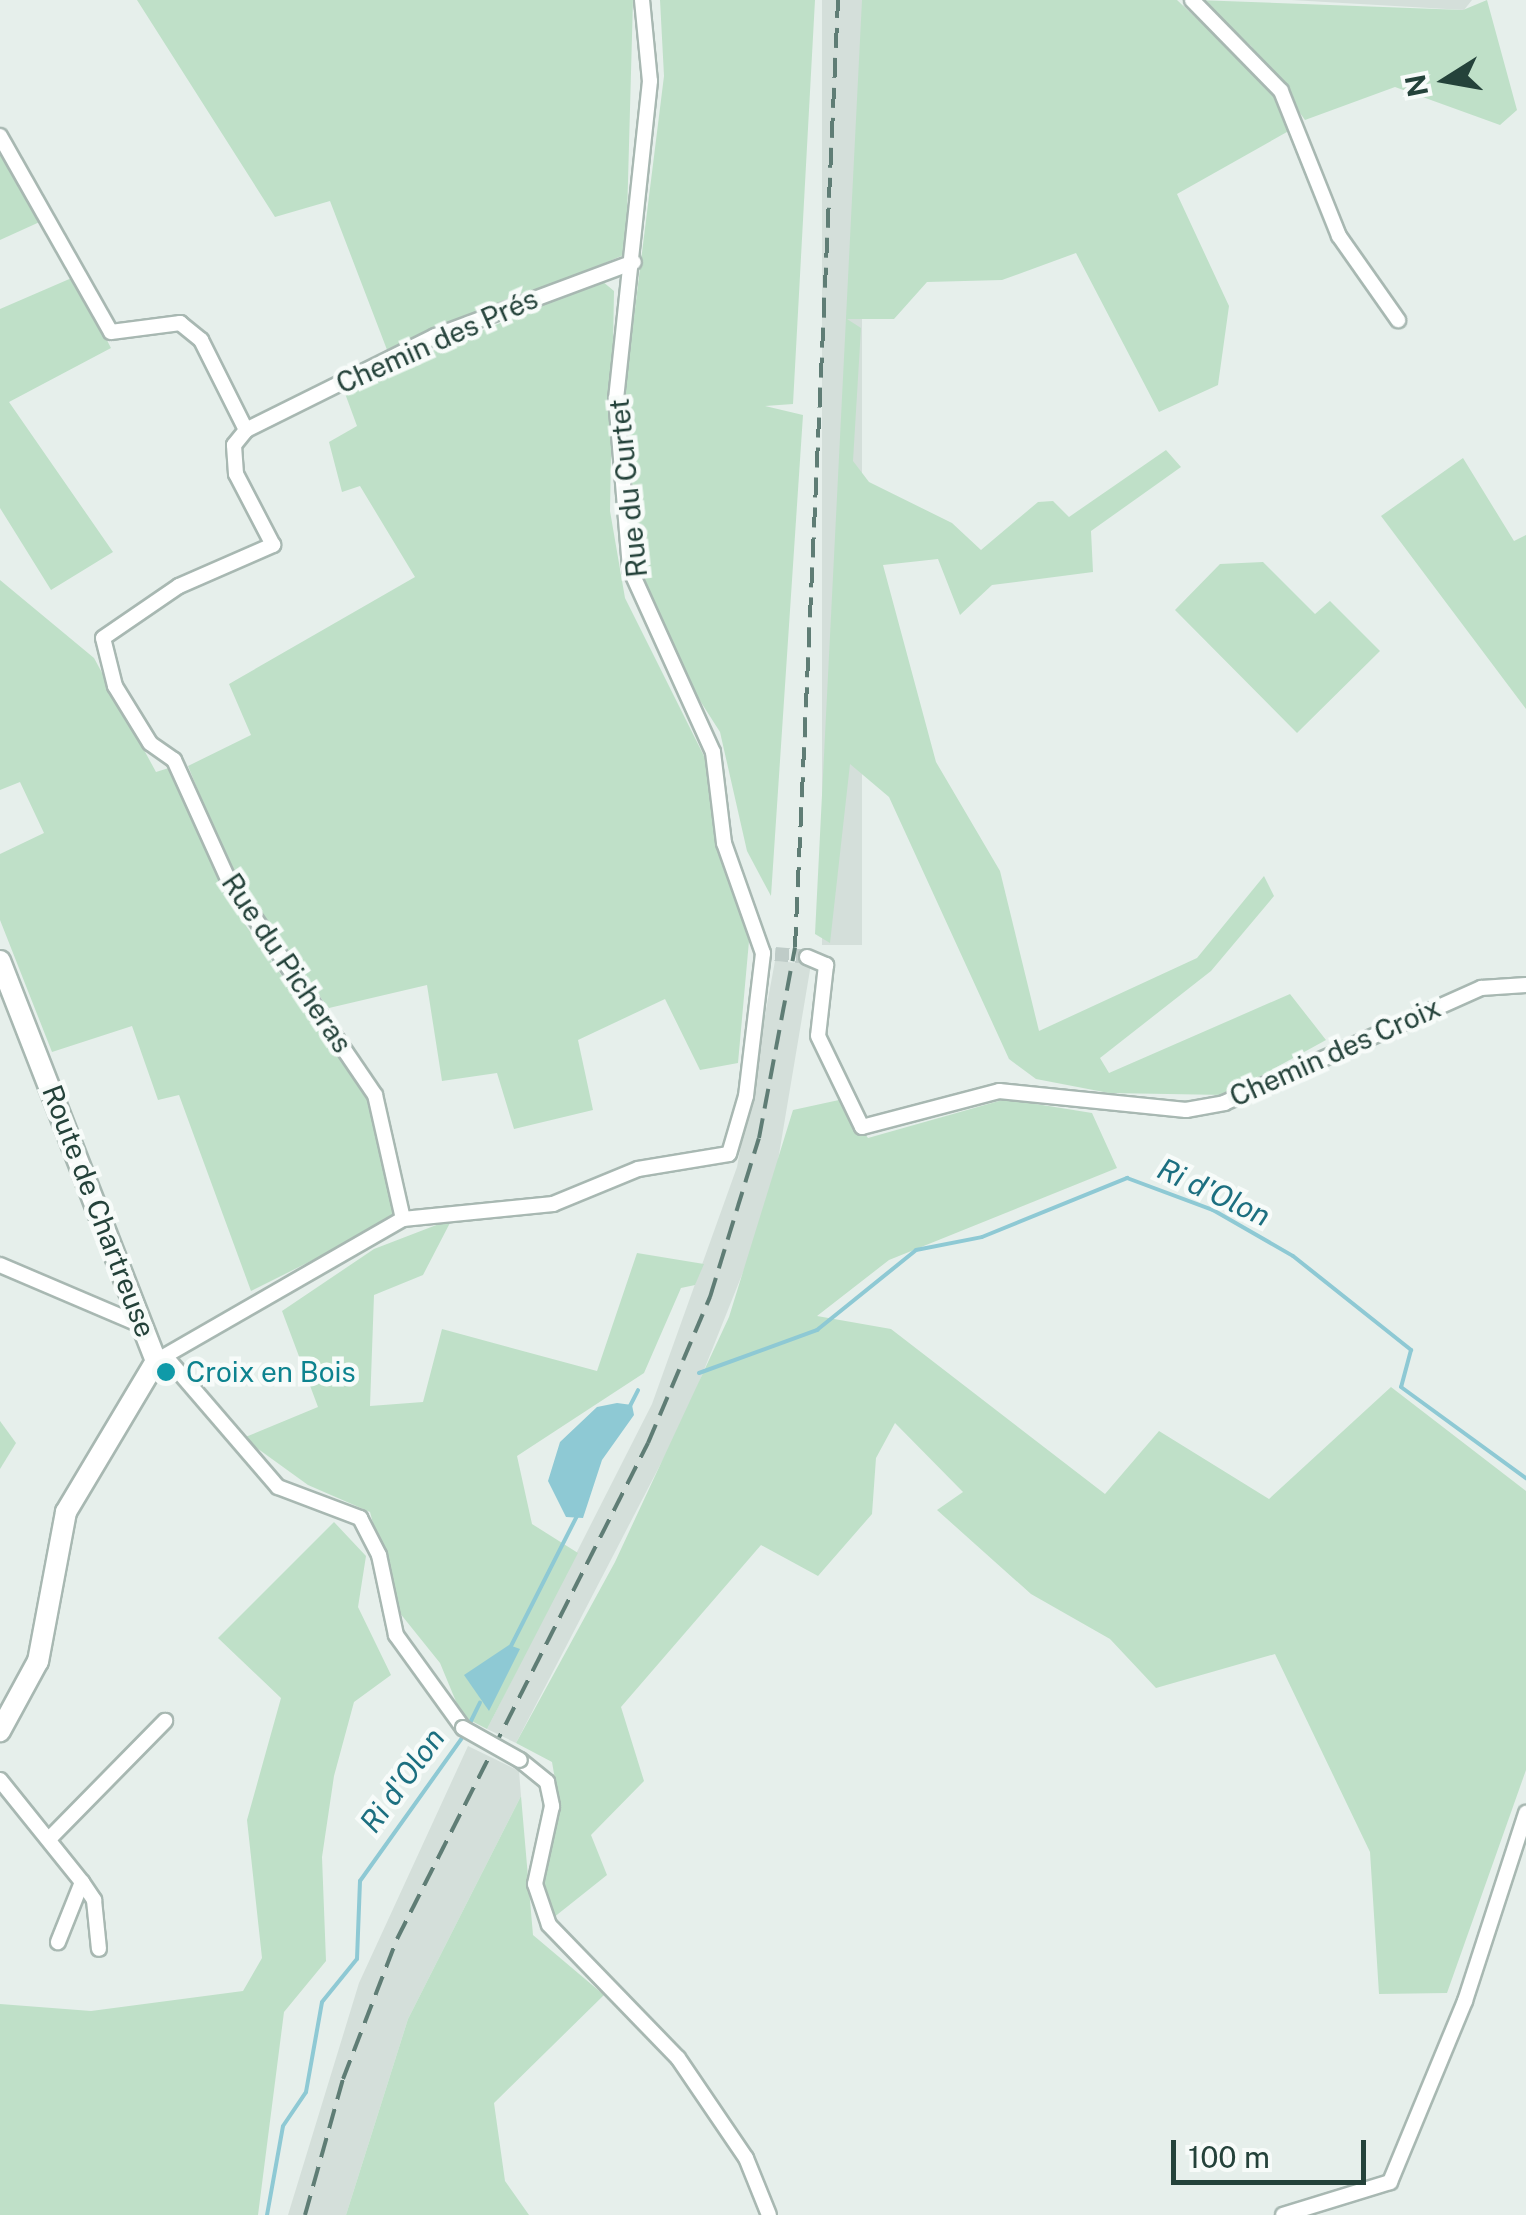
<!DOCTYPE html>
<meta charset="utf-8">
<style>
body{margin:0}
#map{position:relative;width:1526px;height:2215px;overflow:hidden;background:#e6efeb;font-family:"Public Sans",sans-serif}
div>[style]{position:absolute}
.built>*{inset:0;background:#d4dfda;transform-origin:0 0}
.green>*{inset:0;background:#bfe0c8}
.water>*{inset:0;background:#8ec9d4}
.stream>*{height:4px;margin:-2px;padding:0 2px;transform-origin:2px;border-radius:2px;background:#8ec9d4}
.street-tunnel>*{height:14px;margin-top:-7px;transform-origin:0;background:repeating-linear-gradient(90deg,#bfccc8 0 14px,transparent 0 21px)}
.roads{filter:drop-shadow(2px 0 #a8b8b2) drop-shadow(-2px 0 #a8b8b2) drop-shadow(0 2px #a8b8b2) drop-shadow(0 -2px #a8b8b2)}
.street>*{height:14px;margin:-7px;padding:0 7px;transform-origin:7px;border-radius:7px;background:#fff}
.secondary>*{height:20px;margin:-10px;padding:0 10px;transform-origin:10px;border-radius:10px;background:#fff}
.rail>*{height:4px;margin-top:-2px;transform-origin:0;background:repeating-linear-gradient(90deg,#5f7d75 0 20px,transparent 0 30px)}
.bridges{filter:drop-shadow(2px 0 #a8b8b2) drop-shadow(-2px 0 #a8b8b2) drop-shadow(0 2px #a8b8b2) drop-shadow(0 -2px #a8b8b2)}
.street-bridge>*{height:14px;margin:-7px;padding:0 7px;transform-origin:7px;border-radius:7px;background:#fff}
.dots>*{width:28px;height:28px;translate:-50% -50%;box-sizing:border-box;border:5px solid #f7fbf9;border-radius:50%}
span{translate:-50% -50%;white-space:nowrap;text-align:center;line-height:1.15;-webkit-text-stroke:9px #f7fbf9;paint-order:stroke}
.street-label{font-size:28px;color:#24423a}
.culture-label{font-size:28px;color:#0d838f}
.left{translate:0 -50%;text-align:left}
.water-label{font-size:30px;color:#1c6f80;font-style:italic}
.north{position:absolute;left:1396px;top:30px;width:100px;height:100px;-webkit-text-stroke:8px #f7fbf9;paint-order:stroke;rotate:259deg;font-size:28px;font-weight:700;line-height:40px;text-align:center;color:#24423a}
.north::after{content:'';display:block;margin:auto;width:35px;height:45px;background:#24423a;clip-path:polygon(50% 0,100% 100%,50% 72%,0 100%)}
.scale{position:absolute;left:1171px;top:2140px;width:195px;height:45px;box-sizing:border-box;border:5px solid #24423a;border-top:0;padding-left:12px;font-size:30px;line-height:35px;white-space:nowrap;color:#24423a;-webkit-text-stroke:8px #f7fbf9;paint-order:stroke}
</style>
<div id="map">
<div class="built">
<i style="left:822px;top:0;width:40px;height:945px"></i>
<i style="clip-path:polygon(1291px 0,1472px 0,1464px 10px)"></i>
<i style="clip-path:polygon(775px 961px,811px 964px,771px 1202px,686px 1415px,516px 1743px,487px 1729px,652px 1404px,737px 1167px)"></i>
<i style="clip-path:polygon(468px 1746px,519px 1771px,521px 1796px,408px 2019px,346px 2215px,288px 2215px,359px 1983px)"></i>
</div>
<div class="green">
<i style="clip-path:polygon(137px 0,633px 0,626px 254px,389px 355px,330px 201px,275px 217px)"></i>
<i style="clip-path:polygon(660px 0,815px 0,793px 404px,765px 406px,803px 415px,771px 896px,747px 851px,720px 732px,674px 660px,644px 577px,622px 413px,664px 76px)"></i>
<i style="clip-path:polygon(862px 0,1177px 0,1268px 86px,1294px 128px,1177px 194px,1229px 306px,1218px 385px,1159px 412px,1076px 253px,1002px 280px,927px 282px,894px 319px,847px 319px,861px 328px,853px 461px,869px 482px,952px 523px,981px 550px,1038px 502px,1053px 501px,1069px 517px,1166px 450px,1181px 467px,1091px 531px,1093px 572px,992px 585px,960px 615px,938px 559px,883px 565px,936px 762px,1000px 871px,1039px 1031px,1197px 958px,1264px 876px,1274px 896px,1211px 971px,1100px 1058px,1109px 1073px,1290px 994px,1326px 1040px,1226px 1095px,1109px 1093px,1036px 1079px,1009px 1059px,889px 797px,850px 764px,830px 943px,815px 934px)"></i>
<i style="clip-path:polygon(1196px 0,1463px 10px,1487px 0,1517px 110px,1500px 125px,1395px 87px,1305px 120px,1251px 46px)"></i>
<i style="clip-path:polygon(0 147px,44px 220px,0 240px)"></i>
<i style="clip-path:polygon(74px 277px,111px 348px,9px 402px,113px 552px,51px 590px,0 508px,0 309px)"></i>
<i style="clip-path:polygon(602px 281px,614px 291px,610px 511px,625px 598px,705px 758px,716px 836px,749px 941px,738px 1063px,700px 1070px,665px 999px,578px 1040px,593px 1110px,514px 1129px,497px 1073px,442px 1081px,427px 985px,329px 1008px,244px 903px,188px 766px,251px 735px,229px 684px,415px 577px,360px 486px,342px 492px,329px 442px,357px 426px,343px 388px)"></i>
<i style="clip-path:polygon(1463px 458px,1514px 541px,1526px 535px,1526px 709px,1381px 516px)"></i>
<i style="clip-path:polygon(1263px 562px,1315px 614px,1330px 601px,1380px 651px,1297px 733px,1175px 610px,1220px 564px)"></i>
<i style="clip-path:polygon(0 580px,94px 658px,156px 772px,172px 767px,226px 898px,365px 1092px,395px 1219px,251px 1291px,179px 1095px,158px 1100px,132px 1026px,52px 1052px,0 920px,0 854px,44px 833px,20px 782px,0 790px)"></i>
<i style="clip-path:polygon(1006px 1099px,1092px 1113px,1117px 1168px,889px 1260px,817px 1316px,891px 1329px,1105px 1494px,1159px 1431px,1269px 1499px,1391px 1387px,1526px 1491px,1526px 1770px,1447px 1993px,1379px 1994px,1370px 1852px,1275px 1654px,1156px 1688px,1110px 1639px,1031px 1594px,937px 1510px,963px 1492px,895px 1423px,876px 1458px,872px 1514px,818px 1576px,761px 1545px,621px 1707px,644px 1781px,591px 1835px,607px 1875px,553px 1918px,543px 1883px,558px 1797px,552px 1762px,516px 1743px,615px 1562px,729px 1317px,793px 1110px,839px 1100px,868px 1138px)"></i>
<i style="clip-path:polygon(452px 1219px,423px 1275px,374px 1295px,370px 1406px,423px 1402px,442px 1329px,597px 1371px,637px 1253px,704px 1264px,695px 1285px,681px 1288px,644px 1373px,517px 1456px,532px 1524px,578px 1553px,487px 1729px,462px 1716px,440px 1663px,395px 1607px,370px 1512px,308px 1485px,243px 1438px,318px 1407px,282px 1311px,374px 1249px)"></i>
<i style="clip-path:polygon(0 1421px,16px 1443px,0 1469px)"></i>
<i style="clip-path:polygon(334px 1522px,366px 1556px,358px 1607px,391px 1675px,354px 1702px,334px 1776px,322px 1857px,326px 1961px,284px 2012px,258px 2215px,0 2215px,0 2004px,91px 2011px,243px 1991px,262px 1958px,247px 1820px,281px 1698px,218px 1638px)"></i>
<i style="clip-path:polygon(521px 1796px,533px 1935px,604px 1995px,494px 2103px,505px 2181px,529px 2215px,346px 2215px,408px 2019px)"></i>
</div>
<div class="water">
<i style="clip-path:polygon(617px 1403px,632px 1405px,634px 1415px,602px 1460px,583px 1518px,566px 1517px,548px 1481px,560px 1442px,597px 1407px)"></i>
<i style="clip-path:polygon(509px 1645px,520px 1649px,489px 1711px,464px 1675px)"></i>
</div>
<div class="stream">
<i style="left:699px;top:1373px;width:126px;rotate:-20deg"></i>
<i style="left:817px;top:1330px;width:127px;rotate:-38.9deg"></i>
<i style="left:916px;top:1250px;width:67px;rotate:-11.1deg"></i>
<i style="left:982px;top:1237px;width:157px;rotate:-22.1deg"></i>
<i style="left:1127px;top:1178px;width:92px;rotate:20.4deg"></i>
<i style="left:1213px;top:1210px;width:92px;rotate:29.9deg"></i>
<i style="left:1293px;top:1256px;width:151px;rotate:38.5deg"></i>
<i style="left:1411px;top:1350px;width:38px;rotate:105deg"></i>
<i style="left:1401px;top:1387px;width:155px;rotate:36.1deg"></i>
<i style="left:629px;top:1408px;width:20px;rotate:-63deg"></i>
<i style="left:511px;top:1646px;width:146px;rotate:-63.1deg"></i>
<i style="left:469px;top:1725px;width:25px;rotate:-64deg"></i>
<i style="left:267px;top:2215px;width:90px;rotate:-79.8deg"></i>
<i style="left:283px;top:2126px;width:41px;rotate:-55.9deg"></i>
<i style="left:306px;top:2092px;width:91px;rotate:-79.9deg"></i>
<i style="left:322px;top:2002px;width:55px;rotate:-50.9deg"></i>
<i style="left:357px;top:1959px;width:78px;rotate:-87.8deg"></i>
<i style="left:360px;top:1881px;width:181px;rotate:-54.5deg"></i>
</div>
<div class="street-tunnel">
<i style="left:775px;top:954px;width:32px;rotate:5deg"></i>
</div>
<div class="roads">
<div class="street">
<i style="left:642px;top:0;width:81px;rotate:84.4deg"></i>
<i style="left:650px;top:81px;width:319px;rotate:96.1deg"></i>
<i style="left:616px;top:398px;width:172px;rotate:85.3deg"></i>
<i style="left:630px;top:569px;width:201px;rotate:65.6deg"></i>
<i style="left:713px;top:752px;width:92px;rotate:83.1deg"></i>
<i style="left:724px;top:843px;width:117px;rotate:70.5deg"></i>
<i style="left:1192px;top:0;width:127px;rotate:45.6deg"></i>
<i style="left:1281px;top:91px;width:156px;rotate:68.2deg"></i>
<i style="left:1339px;top:236px;width:103px;rotate:54.9deg"></i>
<i style="left:0;top:136px;width:225px;rotate:60.5deg"></i>
<i style="left:111px;top:332px;width:70px;rotate:-7.4deg"></i>
<i style="left:180px;top:323px;width:27px;rotate:39deg"></i>
<i style="left:201px;top:340px;width:101px;rotate:63.4deg"></i>
<i style="left:807px;top:957px;width:21px;rotate:23deg"></i>
<i style="left:826px;top:965px;width:71px;rotate:96.4deg"></i>
<i style="left:818px;top:1036px;width:101px;rotate:64.2deg"></i>
<i style="left:862px;top:1127px;width:142px;rotate:-14.7deg"></i>
<i style="left:999px;top:1091px;width:188px;rotate:5.8deg"></i>
<i style="left:1186px;top:1110px;width:39px;rotate:-10deg"></i>
<i style="left:1224px;top:1103px;width:282px;rotate:-24.1deg"></i>
<i style="left:1481px;top:988px;width:45px;rotate:-3.8deg"></i>
<i style="left:403px;top:1219px;width:127px;rotate:-102.7deg"></i>
<i style="left:375px;top:1095px;width:261px;rotate:-124.2deg"></i>
<i style="left:228px;top:879px;width:131px;rotate:-114.4deg"></i>
<i style="left:174px;top:760px;width:29px;rotate:-145deg"></i>
<i style="left:150px;top:743px;width:67px;rotate:-121.6deg"></i>
<i style="left:115px;top:686px;width:49px;rotate:-104deg"></i>
<i style="left:103px;top:638px;width:92px;rotate:-34.4deg"></i>
<i style="left:179px;top:586px;width:103px;rotate:-23.6deg"></i>
<i style="left:273px;top:545px;width:80px;rotate:-117.5deg"></i>
<i style="left:236px;top:474px;width:29px;rotate:-94deg"></i>
<i style="left:234px;top:445px;width:19px;rotate:-51deg"></i>
<i style="left:246px;top:430px;width:211px;rotate:-26.4deg"></i>
<i style="left:435px;top:336px;width:212px;rotate:-20.4deg"></i>
<i style="left:0;top:1265px;width:153px;rotate:23.1deg"></i>
<i style="left:167px;top:1358px;width:170px;rotate:49.3deg"></i>
<i style="left:278px;top:1487px;width:88px;rotate:20.7deg"></i>
<i style="left:360px;top:1518px;width:42px;rotate:62.8deg"></i>
<i style="left:379px;top:1555px;width:82px;rotate:78deg"></i>
<i style="left:396px;top:1635px;width:115px;rotate:54.2deg"></i>
<i style="left:156px;top:1361px;width:285px;rotate:-29.9deg"></i>
<i style="left:403px;top:1219px;width:151px;rotate:-5.7deg"></i>
<i style="left:553px;top:1204px;width:92px;rotate:-22.4deg"></i>
<i style="left:638px;top:1169px;width:92px;rotate:-9.4deg"></i>
<i style="left:729px;top:1154px;width:60px;rotate:-73.7deg"></i>
<i style="left:746px;top:1096px;width:144px;rotate:-83.2deg"></i>
<i style="left:520px;top:1760px;width:35px;rotate:39deg"></i>
<i style="left:547px;top:1782px;width:25px;rotate:78deg"></i>
<i style="left:552px;top:1806px;width:80px;rotate:102.3deg"></i>
<i style="left:535px;top:1884px;width:43px;rotate:71.1deg"></i>
<i style="left:549px;top:1925px;width:185px;rotate:45.9deg"></i>
<i style="left:678px;top:2058px;width:121px;rotate:55.8deg"></i>
<i style="left:746px;top:2158px;width:61px;rotate:68deg"></i>
<i style="left:0;top:1780px;width:131px;rotate:51.2deg"></i>
<i style="left:82px;top:1882px;width:65px;rotate:111.8deg"></i>
<i style="left:51px;top:1837px;width:163px;rotate:-45.5deg"></i>
<i style="left:82px;top:1882px;width:22px;rotate:56deg"></i>
<i style="left:94px;top:1900px;width:49px;rotate:84.2deg"></i>
<i style="left:1283px;top:2215px;width:112px;rotate:-17.1deg"></i>
<i style="left:1390px;top:2182px;width:196px;rotate:-67.5deg"></i>
<i style="left:1465px;top:2001px;width:198px;rotate:-72deg"></i>
</div>
<div class="secondary">
<i style="left:0;top:961px;width:429px;rotate:68.7deg"></i>
<i style="left:156px;top:1361px;width:176px;rotate:120.8deg"></i>
<i style="left:66px;top:1512px;width:152px;rotate:100.6deg"></i>
<i style="left:38px;top:1661px;width:80px;rotate:118.5deg"></i>
</div>
</div>
<div class="rail">
<i style="left:305px;top:2215px;width:141px;rotate:-74.4deg"></i>
<i style="left:343px;top:2079px;width:150px;rotate:-68.9deg"></i>
<i style="left:397px;top:1939px;width:556px;rotate:-63.16deg"></i>
<i style="left:648px;top:1443px;width:159px;rotate:-67deg"></i>
<i style="left:710px;top:1297px;width:166px;rotate:-72.9deg"></i>
<i style="left:759px;top:1138px;width:194px;rotate:-79.3deg"></i>
<i style="left:795px;top:947px;width:948px;rotate:-87.4deg"></i>
</div>
<div class="bridges">
<div class="street-bridge">
<i style="left:463px;top:1728px;width:65px;rotate:29.3deg"></i>
</div>
</div>
<div class="dots">
<i style="left:166px;top:1372px;background:#0f9aa8"></i>
</div>
<div class="street-label">
<span style="left:437px;top:341px;rotate:-24deg">Chemin des Prés</span>
<span style="left:628px;top:488px;rotate:-96deg">Rue du Curtet</span>
<span style="left:287px;top:963px;rotate:56deg">Rue du Picheras</span>
<span style="left:1335px;top:1052px;rotate:-24deg">Chemin des Croix</span>
<span style="left:99px;top:1211px;rotate:69deg">Route de Chartreuse</span>
</div>
<div class="culture-label">
<span class="left" style="left:186px;top:1372px">Croix en Bois</span>
</div>
<div class="water-label">
<span style="left:1214px;top:1192px;rotate:25deg">Ri d'Olon</span>
<span style="left:402px;top:1780px;rotate:-54deg">Ri d'Olon</span>
</div>
<div class="north">N</div>
<div class="scale">100 m</div>
</div>
